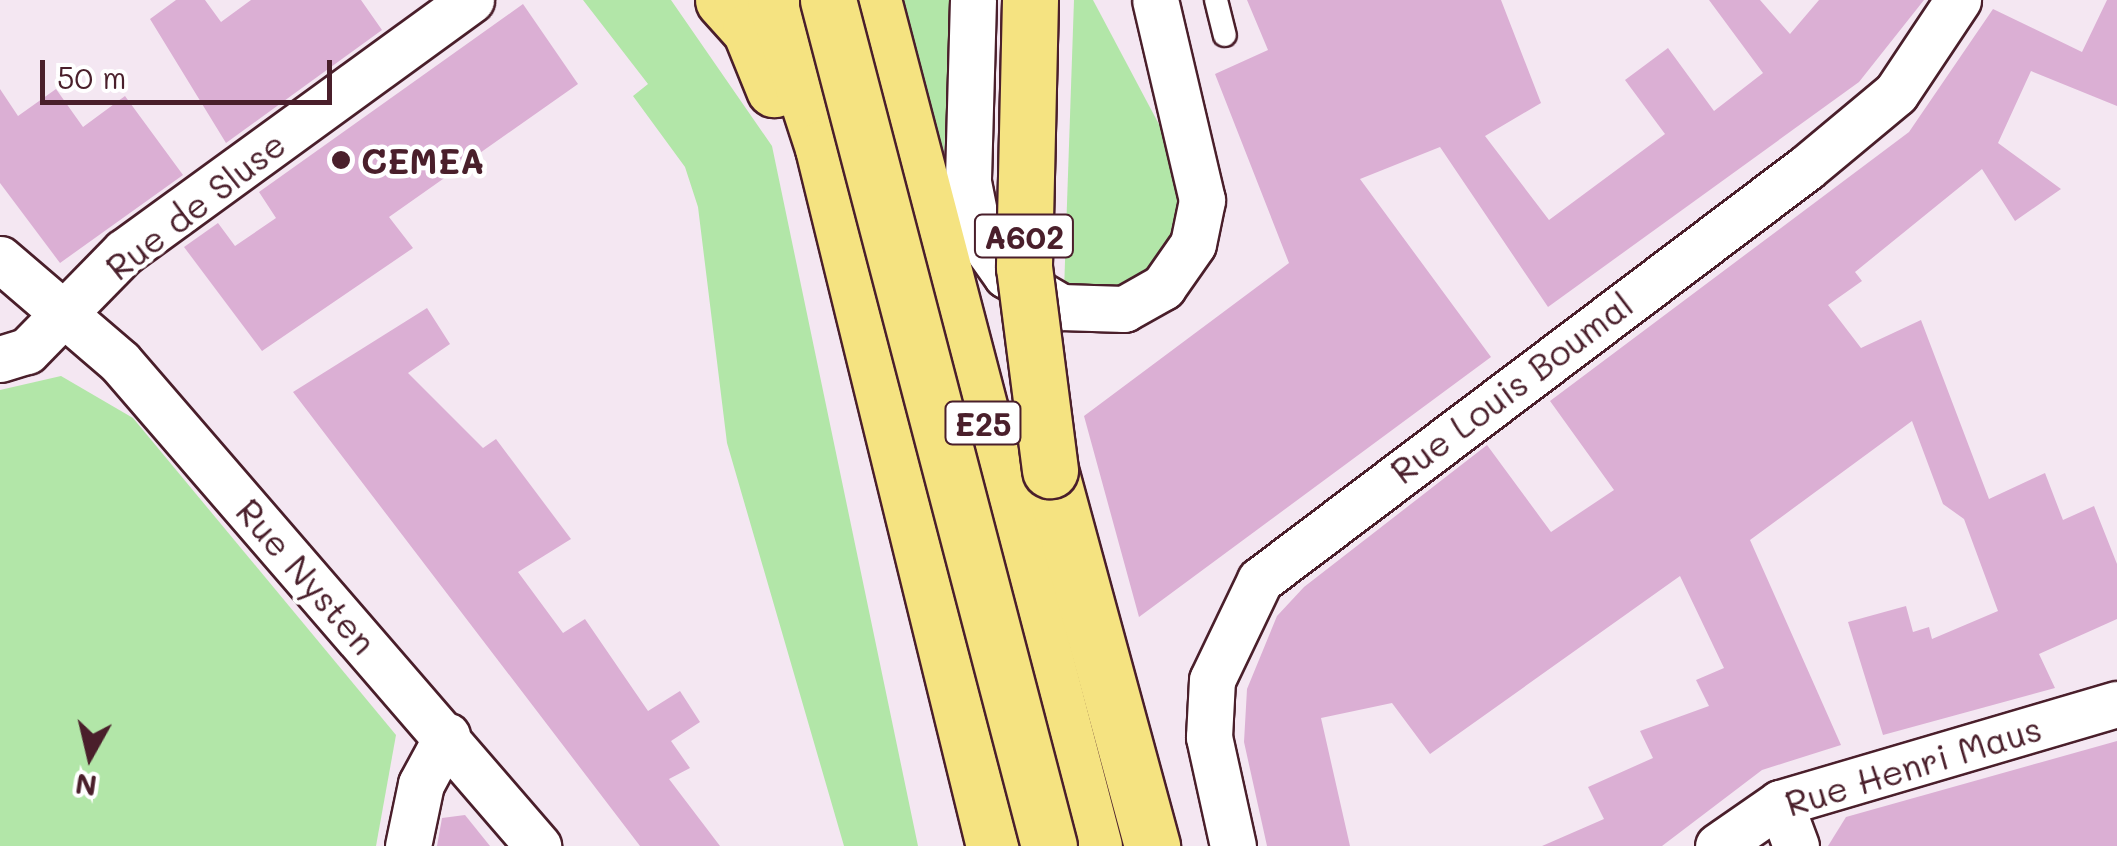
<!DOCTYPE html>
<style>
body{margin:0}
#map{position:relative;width:2117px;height:846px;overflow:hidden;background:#f4e7f2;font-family:Mali,sans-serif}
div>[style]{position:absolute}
.green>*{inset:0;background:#b2e6a8}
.building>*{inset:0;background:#dbafd4}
.roads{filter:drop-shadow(2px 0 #4a1f2b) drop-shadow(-2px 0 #4a1f2b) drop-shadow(0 2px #4a1f2b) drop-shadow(0 -2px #4a1f2b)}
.lane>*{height:22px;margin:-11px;padding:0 11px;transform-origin:11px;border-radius:11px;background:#fff}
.street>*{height:45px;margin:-22.5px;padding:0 22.5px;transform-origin:22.5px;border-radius:22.5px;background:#fff}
.highway>*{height:55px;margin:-27.5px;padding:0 27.5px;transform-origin:27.5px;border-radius:27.5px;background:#f5e381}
.bridges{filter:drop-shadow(2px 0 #4a1f2b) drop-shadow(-2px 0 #4a1f2b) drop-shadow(0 2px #4a1f2b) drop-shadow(0 -2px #4a1f2b)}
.highway-bridge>*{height:55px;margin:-27.5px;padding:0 27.5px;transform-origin:27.5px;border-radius:27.5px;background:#f5e381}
.dots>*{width:28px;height:28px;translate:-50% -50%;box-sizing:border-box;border:5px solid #fff;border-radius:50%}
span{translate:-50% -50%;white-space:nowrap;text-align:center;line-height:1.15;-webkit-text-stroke:9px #fff;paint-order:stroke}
.shield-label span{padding:2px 8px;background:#fff;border:2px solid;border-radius:8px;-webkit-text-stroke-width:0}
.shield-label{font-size:32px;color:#4a1f2b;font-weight:700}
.poi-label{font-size:35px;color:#4a1f2b;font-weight:700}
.left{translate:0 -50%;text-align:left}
.street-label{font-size:35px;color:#4a1f2b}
.north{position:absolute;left:40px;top:706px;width:100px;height:100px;-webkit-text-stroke:8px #fff;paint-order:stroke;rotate:188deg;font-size:28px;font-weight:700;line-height:40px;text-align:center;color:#4a1f2b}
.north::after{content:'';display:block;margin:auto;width:35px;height:45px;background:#4a1f2b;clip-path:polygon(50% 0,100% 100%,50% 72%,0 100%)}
.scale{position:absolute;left:40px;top:60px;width:292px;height:45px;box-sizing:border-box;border:5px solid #4a1f2b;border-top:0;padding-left:12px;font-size:30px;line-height:35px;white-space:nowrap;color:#4a1f2b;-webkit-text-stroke:8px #fff;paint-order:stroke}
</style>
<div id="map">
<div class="green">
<i style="clip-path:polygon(583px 0,671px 0,772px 146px,918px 846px,844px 846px,727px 443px,698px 207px,685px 167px,633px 96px,648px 84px)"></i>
<i style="clip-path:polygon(899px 0,952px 0,943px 174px)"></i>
<i style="clip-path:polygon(1074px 0,1093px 0,1180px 164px,1186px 212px,1164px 261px,1121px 291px,1064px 291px)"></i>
<i style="clip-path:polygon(61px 376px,133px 418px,396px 735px,376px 846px,0 846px,0 390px)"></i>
</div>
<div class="building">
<i style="clip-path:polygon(176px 0,205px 0,221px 22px,251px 0,361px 0,382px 30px,226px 143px,150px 19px)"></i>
<i style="clip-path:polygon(1247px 0,1501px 0,1541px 103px,1485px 136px,1549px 220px,1665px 134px,1625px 80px,1668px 48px,1714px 111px,1763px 73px,1709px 0,1760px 0,1790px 34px,1819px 0,1924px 0,1859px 82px,1548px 307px,1440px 147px,1360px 179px,1491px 357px,1139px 617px,1084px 416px,1289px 263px,1215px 74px,1268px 50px)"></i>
<i style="clip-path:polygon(2107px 0,2117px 0,2117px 106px,2031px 71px,1998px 143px,2061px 189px,2015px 221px,1982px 169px,1855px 272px,1862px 281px,1828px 305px,1861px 348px,1921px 320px,1989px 499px,2045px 473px,2063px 520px,2094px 506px,2117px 564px,2117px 619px,2039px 654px,2055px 688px,1883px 735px,1848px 622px,1906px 606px,1913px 632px,1929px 627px,1932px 639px,1998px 611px,1964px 519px,1943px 504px,1912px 421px,1750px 540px,1841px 745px,1762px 770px,1662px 846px,1542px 846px,1604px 819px,1588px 787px,1653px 758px,1640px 731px,1709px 706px,1696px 680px,1724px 668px,1680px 576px,1430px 754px,1392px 703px,1321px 718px,1350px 846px,1267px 846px,1244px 742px,1247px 689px,1277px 616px,1304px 587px,1487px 445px,1551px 532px,1614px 490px,1550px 401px,1909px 132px,1993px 9px,2082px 52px)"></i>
<i style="clip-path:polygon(523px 4px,578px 84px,389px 217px,413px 248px,262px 351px,184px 247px,218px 223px,235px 246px,276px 218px,259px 192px)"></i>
<i style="clip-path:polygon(0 89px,18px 116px,56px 89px,83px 127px,125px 96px,183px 175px,60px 263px,0 183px)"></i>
<i style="clip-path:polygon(427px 308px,450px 344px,408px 373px,483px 448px,496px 439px,571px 539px,518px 572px,563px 633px,585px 619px,648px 711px,680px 691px,700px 722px,671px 741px,690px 768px,669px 779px,720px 846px,640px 846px,293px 392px)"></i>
<i style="clip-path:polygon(2117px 741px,2117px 846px,1828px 846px,1846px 817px)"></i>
<i style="clip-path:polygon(465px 815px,490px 846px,437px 846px,442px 818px)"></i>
</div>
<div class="roads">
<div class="lane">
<i style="left:1216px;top:0;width:36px;rotate:76deg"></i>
</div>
<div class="street">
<i style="left:973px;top:0;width:182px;rotate:91.6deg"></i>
<i style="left:968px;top:182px;width:56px;rotate:78.7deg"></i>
<i style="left:979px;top:237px;width:47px;rotate:54.6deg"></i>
<i style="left:1006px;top:275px;width:64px;rotate:30.2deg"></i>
<i style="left:1061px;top:307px;width:63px;rotate:1.8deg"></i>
<i style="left:1124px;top:309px;width:45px;rotate:-29.4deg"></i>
<i style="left:1163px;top:287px;width:52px;rotate:-55.1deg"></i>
<i style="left:1193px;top:244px;width:45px;rotate:-78.4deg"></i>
<i style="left:1202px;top:200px;width:205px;rotate:-103.2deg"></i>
<i style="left:0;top:259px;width:158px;rotate:40.6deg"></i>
<i style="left:120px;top:362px;width:640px;rotate:49.18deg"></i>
<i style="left:0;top:359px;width:28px;rotate:-17deg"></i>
<i style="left:27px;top:351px;width:139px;rotate:-45.6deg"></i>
<i style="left:124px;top:252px;width:429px;rotate:-36deg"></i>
<i style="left:1780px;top:803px;width:46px;rotate:69.6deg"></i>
<i style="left:408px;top:846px;width:63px;rotate:-78.2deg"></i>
<i style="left:421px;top:784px;width:55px;rotate:-61.6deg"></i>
<i style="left:1233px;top:846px;width:112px;rotate:-102.4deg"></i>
<i style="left:1209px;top:737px;width:57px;rotate:-87deg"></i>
<i style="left:1212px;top:680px;width:111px;rotate:-64.4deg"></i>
<i style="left:1260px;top:580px;width:684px;rotate:-37.04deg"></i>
<i style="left:1806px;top:168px;width:117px;rotate:-39.8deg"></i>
<i style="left:1896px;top:93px;width:112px;rotate:-56.3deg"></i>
<i style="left:1718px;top:846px;width:75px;rotate:-34.7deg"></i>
<i style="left:1780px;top:803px;width:351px;rotate:-16.4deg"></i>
</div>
<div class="highway">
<i style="left:723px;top:0;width:40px;rotate:48deg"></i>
<i style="left:750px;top:30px;width:64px;rotate:67.9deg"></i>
<i style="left:775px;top:0;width:156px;rotate:72deg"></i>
<i style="left:823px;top:148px;width:719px;rotate:76.23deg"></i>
<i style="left:873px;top:0;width:874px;rotate:75.36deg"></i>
<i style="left:1050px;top:470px;width:390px;rotate:74.8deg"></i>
</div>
</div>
<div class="bridges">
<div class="highway-bridge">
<i style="left:828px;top:0;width:874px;rotate:75.36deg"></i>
<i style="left:1030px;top:0;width:267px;rotate:91.3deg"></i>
<i style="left:1024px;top:267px;width:205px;rotate:82.7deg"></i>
</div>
</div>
<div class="dots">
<i style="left:341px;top:160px;background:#4a1f2b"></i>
</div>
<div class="shield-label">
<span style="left:1024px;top:236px">A602</span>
<span style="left:983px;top:423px">E25</span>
</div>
<div class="poi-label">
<span class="left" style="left:361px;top:160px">CEMEA</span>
</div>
<div class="street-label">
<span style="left:195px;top:205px;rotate:-38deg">Rue de Sluse</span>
<span style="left:1511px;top:387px;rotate:-37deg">Rue Louis Boumal</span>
<span style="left:307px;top:576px;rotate:49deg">Rue Nysten</span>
<span style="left:1913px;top:765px;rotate:-17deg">Rue Henri Maus</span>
</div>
<div class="north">N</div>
<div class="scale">50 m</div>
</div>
